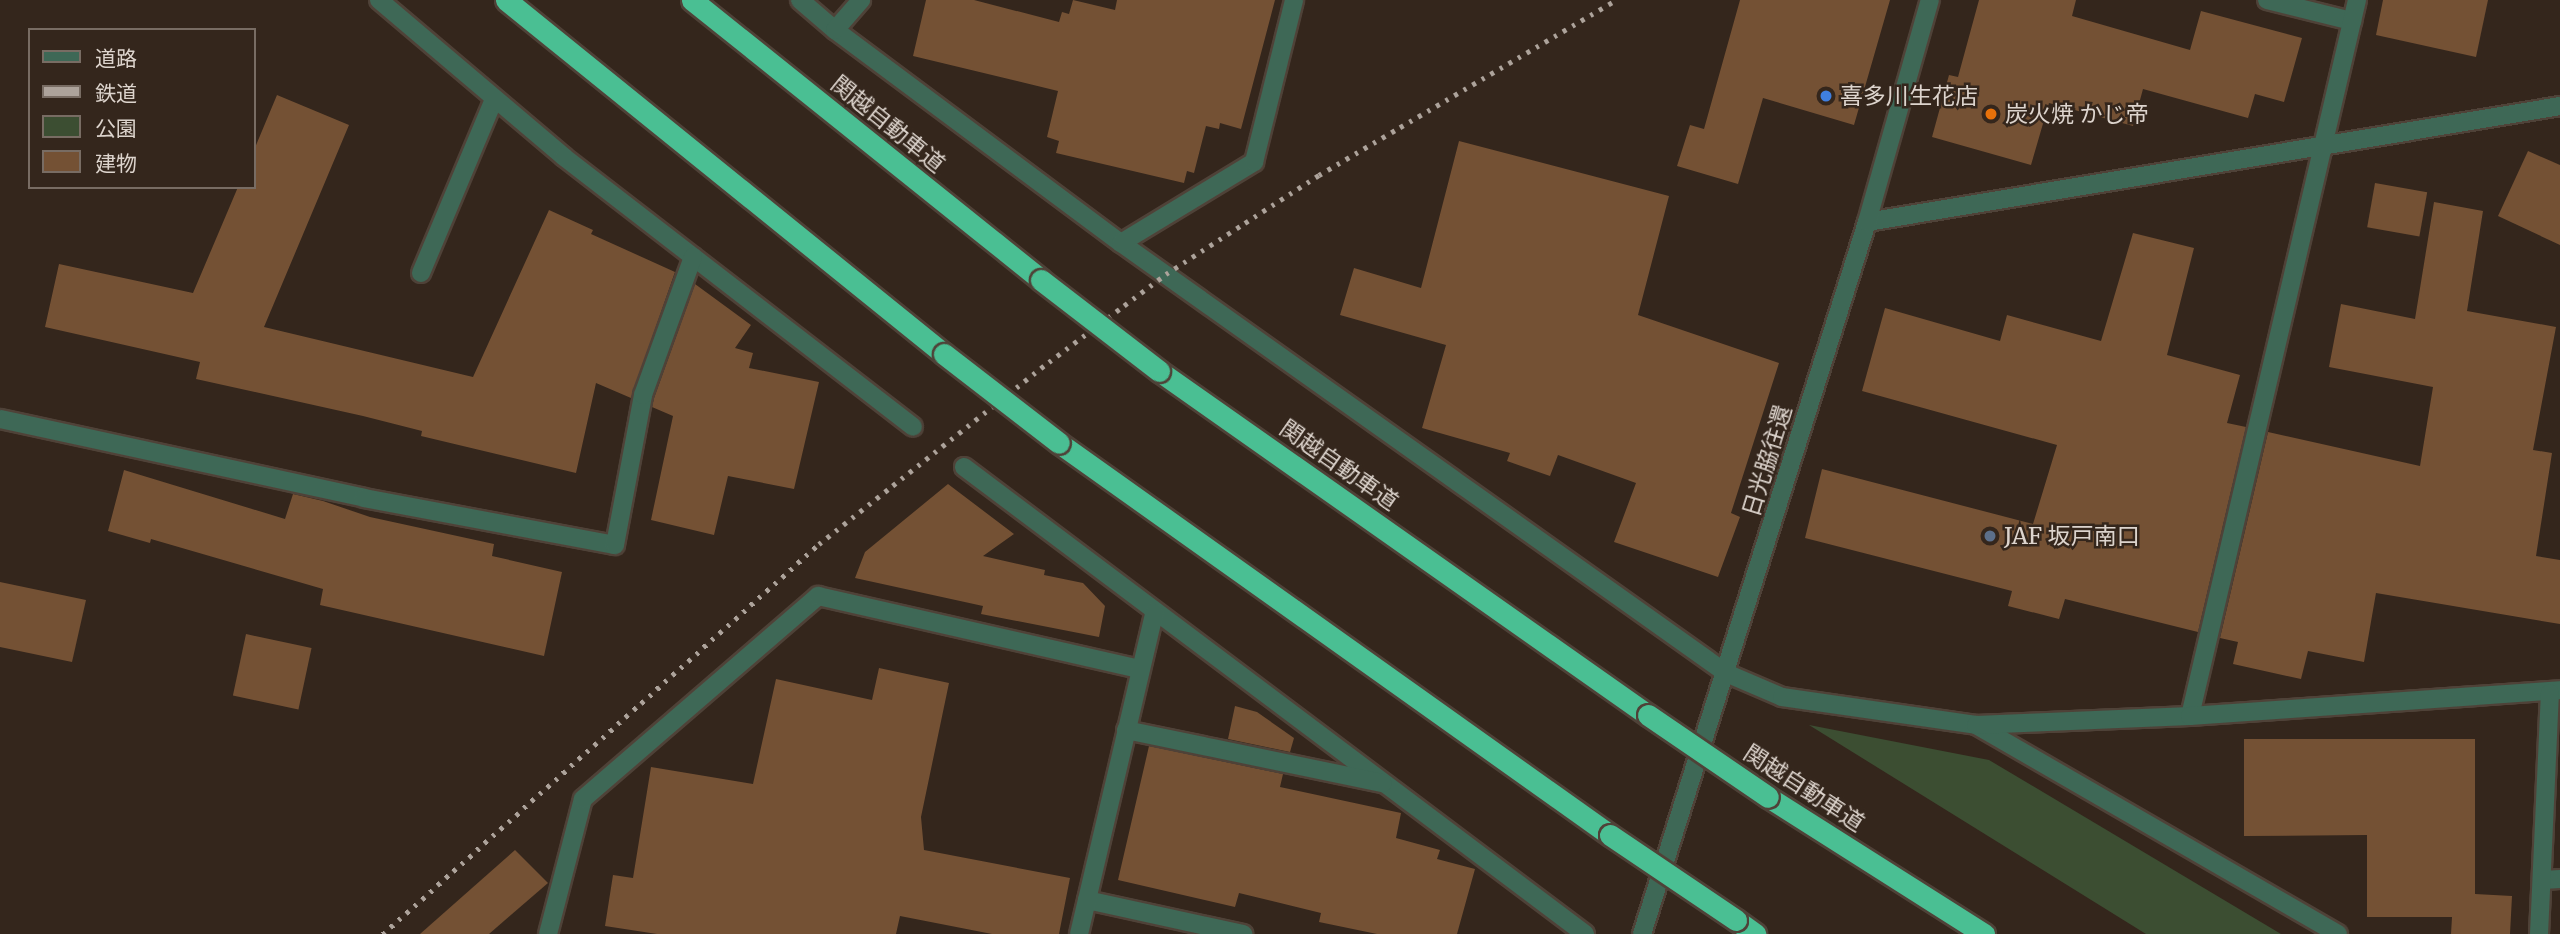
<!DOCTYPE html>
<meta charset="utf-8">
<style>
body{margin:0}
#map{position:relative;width:2560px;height:934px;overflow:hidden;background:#34261c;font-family:Merriweather,"Noto Sans JP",serif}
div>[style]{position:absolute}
.green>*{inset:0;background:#3c4e32}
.building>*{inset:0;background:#745134;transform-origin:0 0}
.roads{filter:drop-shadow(2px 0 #4f4238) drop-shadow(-2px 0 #4f4238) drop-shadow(0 2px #4f4238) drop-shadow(0 -2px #4f4238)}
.service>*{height:18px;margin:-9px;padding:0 9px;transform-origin:9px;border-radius:9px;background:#3e6856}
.minor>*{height:18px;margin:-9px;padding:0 9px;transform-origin:9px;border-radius:9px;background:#3e6856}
.tertiary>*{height:18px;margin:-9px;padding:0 9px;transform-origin:9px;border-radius:9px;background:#3e6856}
.motorway>*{height:21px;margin:-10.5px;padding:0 10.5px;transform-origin:10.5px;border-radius:10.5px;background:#4abf93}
.rail>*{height:5px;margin-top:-2.5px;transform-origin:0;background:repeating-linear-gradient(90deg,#ada39b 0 3.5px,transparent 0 10.5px)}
.bridges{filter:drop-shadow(2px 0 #4f4238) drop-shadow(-2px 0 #4f4238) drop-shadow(0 2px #4f4238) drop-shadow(0 -2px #4f4238)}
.motorway-bridge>*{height:21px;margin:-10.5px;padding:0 10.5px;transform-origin:10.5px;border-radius:10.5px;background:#4abf93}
.dots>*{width:19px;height:19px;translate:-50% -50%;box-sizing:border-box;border:4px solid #34261c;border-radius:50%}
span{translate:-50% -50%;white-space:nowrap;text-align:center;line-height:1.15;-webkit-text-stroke:5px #34261c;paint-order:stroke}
.poi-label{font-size:23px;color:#ddd4cd}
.left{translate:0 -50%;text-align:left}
.street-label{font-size:23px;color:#ddd4cd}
.legend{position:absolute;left:28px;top:28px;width:228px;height:161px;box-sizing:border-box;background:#34261c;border:2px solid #786c63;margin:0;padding:9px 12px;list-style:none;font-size:21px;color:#ddd4cd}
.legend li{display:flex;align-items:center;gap:14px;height:35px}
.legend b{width:35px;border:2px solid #786c63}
</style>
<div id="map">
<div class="green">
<i style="clip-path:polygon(1809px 725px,1989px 760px,2281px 934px,2146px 934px)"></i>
</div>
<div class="building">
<i style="clip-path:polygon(926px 0,974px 0,1059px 22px,1062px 12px,1069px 14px,1073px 0,1115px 10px,1117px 0,1275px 0,1241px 129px,1220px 123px,1219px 129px,1206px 126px,1194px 173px,1187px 171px,1184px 183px,1056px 153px,1059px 141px,1047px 137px,1058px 91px,913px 56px)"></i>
<i style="clip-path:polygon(1740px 0,1890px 0,1854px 125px,1763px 98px,1738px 184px,1677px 166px,1690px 125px,1704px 129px)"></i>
<i style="clip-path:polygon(1979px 0,2076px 0,2072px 16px,2190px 50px,2201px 11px,2302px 38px,2284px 102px,2255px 94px,2248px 118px,2143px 89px,2133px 126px,2049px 103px,2031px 165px,1932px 137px,1949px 75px,1958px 77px)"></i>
<i style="clip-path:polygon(2383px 0,2488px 0,2476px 57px,2376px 35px)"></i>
<i style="clip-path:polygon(277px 95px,349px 125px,264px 327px,473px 377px,549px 210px,593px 230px,591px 234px,675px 272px,631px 398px,596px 383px,576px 473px,421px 436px,422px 431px,363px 416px,196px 379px,200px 362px,45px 327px,59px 264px,193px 293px,238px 187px,254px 187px,254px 150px)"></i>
<i style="clip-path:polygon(1459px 141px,1669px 196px,1638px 315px,1779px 363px,1731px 513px,1740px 517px,1718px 577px,1614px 542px,1636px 483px,1558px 455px,1550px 476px,1507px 461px,1510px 453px,1422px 428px,1446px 345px,1340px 315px,1354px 268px,1421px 288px)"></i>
<i style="clip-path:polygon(2528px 151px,2560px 165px,2560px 245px,2498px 216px)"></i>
<i style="left:2375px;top:183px;width:53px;height:45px;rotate:10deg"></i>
<i style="clip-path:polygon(2434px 202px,2483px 211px,2467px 311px,2556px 327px,2533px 450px,2552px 453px,2536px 556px,2560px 560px,2560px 624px,2376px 593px,2364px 662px,2308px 651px,2301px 679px,2233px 664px,2238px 642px,2220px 638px,2268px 432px,2420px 466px,2433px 387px,2329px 367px,2341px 304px,2415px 319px)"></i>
<i style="clip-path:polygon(2133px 233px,2194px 248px,2167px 355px,2240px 375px,2227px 423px,2246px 427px,2198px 632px,2065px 599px,2059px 619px,2008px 606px,2012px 591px,1805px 538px,1822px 469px,2033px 524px,2057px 445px,1862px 391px,1885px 308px,2000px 341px,2007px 315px,2101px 341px)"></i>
<i style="clip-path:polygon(695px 284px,751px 325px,735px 348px,753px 353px,749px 368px,819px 382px,794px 489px,728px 476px,714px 535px,651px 520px,673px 416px,652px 407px,654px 398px)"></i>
<i style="clip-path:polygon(124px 470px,285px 519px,293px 494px,323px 501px,370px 517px,494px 544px,492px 556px,562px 572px,544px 656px,320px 605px,323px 589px,151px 539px,150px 543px,108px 531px)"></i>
<i style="clip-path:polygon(948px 484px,1014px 534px,983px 556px,1045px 570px,1044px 575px,1083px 583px,1105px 606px,1099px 637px,981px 614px,983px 606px,855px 578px,865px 552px)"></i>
<i style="clip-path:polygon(0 582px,86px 600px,72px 662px,0 647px)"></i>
<i style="left:246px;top:634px;width:67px;height:63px;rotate:12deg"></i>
<i style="clip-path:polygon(879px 668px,949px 683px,921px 817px,924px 850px,1070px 878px,1059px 934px,992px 934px,900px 916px,896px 934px,657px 934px,605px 926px,613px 875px,633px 878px,651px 767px,753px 784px,776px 679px,872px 700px)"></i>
<i style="clip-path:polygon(1235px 706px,1257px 712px,1294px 738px,1290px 752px,1228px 739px)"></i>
<i style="clip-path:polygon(2244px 739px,2475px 739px,2475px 894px,2512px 896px,2510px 934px,2451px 934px,2452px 917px,2367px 917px,2367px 835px,2244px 836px)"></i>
<i style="clip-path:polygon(1149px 746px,1283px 774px,1280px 787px,1401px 813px,1396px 838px,1440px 850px,1437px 859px,1475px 869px,1457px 934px,1377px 934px,1319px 922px,1321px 913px,1239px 893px,1235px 907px,1118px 880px)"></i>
<i style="clip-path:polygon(515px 850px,548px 883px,489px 934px,420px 934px)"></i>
</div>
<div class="roads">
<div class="service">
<i style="left:421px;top:273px;width:189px;rotate:-67.2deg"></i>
</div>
<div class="minor">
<i style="left:379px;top:0;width:243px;rotate:40.3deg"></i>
<i style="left:564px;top:157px;width:441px;rotate:37.7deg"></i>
<i style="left:800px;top:0;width:46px;rotate:40.6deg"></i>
<i style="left:835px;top:30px;width:357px;rotate:36.7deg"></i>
<i style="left:1121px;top:243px;width:742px;rotate:35.4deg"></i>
<i style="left:1726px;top:673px;width:61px;rotate:23.2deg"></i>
<i style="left:1782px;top:697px;width:196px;rotate:8.2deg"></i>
<i style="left:1976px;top:725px;width:418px;rotate:30deg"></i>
<i style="left:2267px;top:0;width:88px;rotate:13.9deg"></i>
<i style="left:835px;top:30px;width:40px;rotate:-49deg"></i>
<i style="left:1121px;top:243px;width:156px;rotate:-31.3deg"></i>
<i style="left:1254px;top:162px;width:167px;rotate:-76.1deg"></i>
<i style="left:0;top:419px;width:372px;rotate:12.2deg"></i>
<i style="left:364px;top:498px;width:255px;rotate:10.6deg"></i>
<i style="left:615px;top:545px;width:153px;rotate:-79.4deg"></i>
<i style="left:643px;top:395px;width:147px;rotate:-70.1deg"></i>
<i style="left:964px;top:467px;width:777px;rotate:36.94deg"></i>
<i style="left:2190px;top:716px;width:735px;rotate:-76.87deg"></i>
<i style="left:1976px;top:725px;width:214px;rotate:-2.4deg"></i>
<i style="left:2190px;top:716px;width:371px;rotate:-4deg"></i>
<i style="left:1126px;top:730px;width:262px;rotate:11.7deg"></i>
<i style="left:2543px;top:880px;width:17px;rotate:-3deg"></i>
<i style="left:1087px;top:900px;width:160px;rotate:12.3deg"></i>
<i style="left:548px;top:934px;width:139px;rotate:-75.5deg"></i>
<i style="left:583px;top:799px;width:311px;rotate:-40.8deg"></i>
<i style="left:818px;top:596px;width:330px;rotate:12.8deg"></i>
<i style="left:1079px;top:934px;width:330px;rotate:-76.8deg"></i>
<i style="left:2539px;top:934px;width:241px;rotate:-87.4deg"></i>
</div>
<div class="tertiary">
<i style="left:1867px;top:222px;width:703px;rotate:-9.5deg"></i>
<i style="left:1642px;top:934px;width:747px;rotate:-72.46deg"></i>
<i style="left:1867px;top:222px;width:231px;rotate:-74.2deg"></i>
</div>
<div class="motorway">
<i style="left:506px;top:0;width:563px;rotate:38.95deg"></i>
<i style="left:692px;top:0;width:447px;rotate:38.7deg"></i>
<i style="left:1159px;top:371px;width:598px;rotate:35.13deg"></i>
<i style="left:1059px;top:443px;width:676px;rotate:35.43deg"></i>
<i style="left:1768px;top:797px;width:256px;rotate:32.4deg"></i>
<i style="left:1736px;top:920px;width:24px;rotate:36deg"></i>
</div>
</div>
<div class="rail">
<i style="left:383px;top:934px;width:585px;rotate:-41.81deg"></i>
<i style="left:819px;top:544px;width:293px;rotate:-38.4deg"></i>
<i style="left:1049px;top:362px;width:146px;rotate:-36.9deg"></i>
<i style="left:1166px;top:274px;width:182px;rotate:-32.9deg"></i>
<i style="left:1319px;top:175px;width:345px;rotate:-30.5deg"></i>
</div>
<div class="bridges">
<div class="motorway-bridge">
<i style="left:1041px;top:280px;width:149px;rotate:37.6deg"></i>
<i style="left:944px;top:354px;width:145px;rotate:37.7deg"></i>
<i style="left:1648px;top:715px;width:145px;rotate:34.3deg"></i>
<i style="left:1610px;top:835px;width:152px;rotate:34deg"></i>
</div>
</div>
<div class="dots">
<i style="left:1826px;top:96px;background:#3f7fe0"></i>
<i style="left:1991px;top:114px;background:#e8710a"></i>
<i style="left:1990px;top:536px;background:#5c6f8a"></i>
</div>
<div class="poi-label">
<span class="left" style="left:1840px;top:96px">喜多川生花店</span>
<span class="left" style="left:2005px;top:114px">炭火焼 かじ帝</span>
<span class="left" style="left:2004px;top:536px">JAF 坂戸南口</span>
</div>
<div class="street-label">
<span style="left:888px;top:124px;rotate:39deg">関越自動車道</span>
<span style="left:1767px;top:461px;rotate:-73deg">日光脇往還</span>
<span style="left:1339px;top:465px;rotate:35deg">関越自動車道</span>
<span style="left:1804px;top:788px;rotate:33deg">関越自動車道</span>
</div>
<ul class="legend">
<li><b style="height:9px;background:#3e6856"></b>道路</li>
<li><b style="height:9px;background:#ada39b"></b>鉄道</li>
<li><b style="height:19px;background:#3c4e32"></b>公園</li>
<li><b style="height:19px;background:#745134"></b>建物</li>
</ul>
</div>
